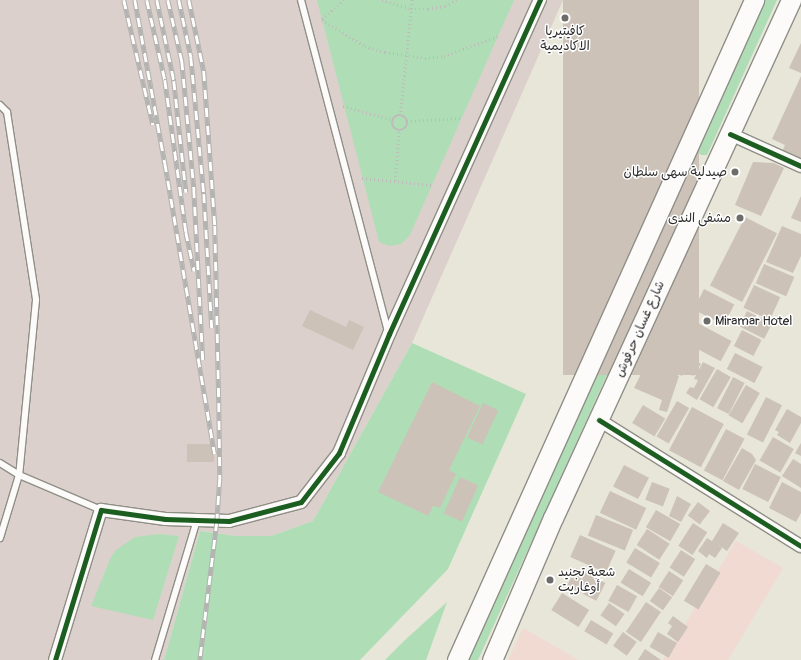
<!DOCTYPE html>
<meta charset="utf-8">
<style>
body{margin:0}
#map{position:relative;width:801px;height:660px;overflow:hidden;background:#e8e6d8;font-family:Pangolin,"Playpen Sans Arabic",sans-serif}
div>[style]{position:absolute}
.built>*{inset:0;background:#f0dad1}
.industrial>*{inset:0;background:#dcd0cc}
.green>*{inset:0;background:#afdeb6}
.building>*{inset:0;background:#ccc2b8;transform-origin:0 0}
.path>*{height:2.5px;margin-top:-1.25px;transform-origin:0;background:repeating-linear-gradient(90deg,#bdbcba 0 1px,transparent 0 4px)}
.path>.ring{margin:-1.25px;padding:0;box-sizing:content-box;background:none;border:2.5px solid #bdbcba;border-radius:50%}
.roads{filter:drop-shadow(1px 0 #8f8f87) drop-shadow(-1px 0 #8f8f87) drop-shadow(0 1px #8f8f87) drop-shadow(0 -1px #8f8f87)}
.service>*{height:6px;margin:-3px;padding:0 3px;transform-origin:3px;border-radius:3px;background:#fcfbf9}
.minor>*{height:12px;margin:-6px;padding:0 6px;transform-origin:6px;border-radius:6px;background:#fcfbf9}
.primary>*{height:19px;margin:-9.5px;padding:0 9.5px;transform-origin:9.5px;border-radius:9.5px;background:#fcfbf9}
.rail>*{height:4.5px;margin-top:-2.25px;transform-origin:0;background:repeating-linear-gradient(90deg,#fff 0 9px,#b3b3b1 0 18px);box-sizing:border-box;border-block:1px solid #b3b3b1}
.cycleway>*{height:5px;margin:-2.5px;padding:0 2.5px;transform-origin:2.5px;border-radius:2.5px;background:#1b5e20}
.dots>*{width:11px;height:11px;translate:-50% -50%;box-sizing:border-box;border:2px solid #fff;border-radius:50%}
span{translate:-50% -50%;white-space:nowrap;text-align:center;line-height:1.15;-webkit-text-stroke:3px #fff;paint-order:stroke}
.poi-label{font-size:13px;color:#2b2b2b}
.right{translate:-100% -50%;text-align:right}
.left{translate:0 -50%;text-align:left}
.street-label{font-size:13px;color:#2b2b2b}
</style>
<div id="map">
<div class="built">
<i style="clip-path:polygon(736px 541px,783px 568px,728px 660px,663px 660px)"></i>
<i style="clip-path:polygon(523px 628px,579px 660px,508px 660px)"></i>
</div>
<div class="industrial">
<i style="clip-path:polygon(0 0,563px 0,412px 343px,313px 521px,271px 536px,236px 536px,200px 531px,164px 660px,0 660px)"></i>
</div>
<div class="green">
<i style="clip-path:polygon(317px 0,514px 0,410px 235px,401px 244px,389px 246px,379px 242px)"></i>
<i style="clip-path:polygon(763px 0,777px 0,707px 155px,701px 155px,695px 150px)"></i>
<i style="clip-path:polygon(686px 176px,693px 180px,693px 185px,478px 660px,464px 660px,683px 178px)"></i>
<i style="clip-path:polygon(412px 343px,526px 394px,448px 569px,360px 660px,164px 660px,200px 531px,236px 536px,271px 536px,313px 521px)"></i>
<i style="clip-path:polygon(159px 534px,179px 536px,153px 620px,91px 606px,111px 557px,116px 550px,135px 537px)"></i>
<i style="clip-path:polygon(447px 602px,426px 660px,385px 660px,405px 640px)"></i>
</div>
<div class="building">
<i style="left:563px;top:0;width:136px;height:375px"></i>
<i style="clip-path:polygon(801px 43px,801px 73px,789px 68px)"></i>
<i style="clip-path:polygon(801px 76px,801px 162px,781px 154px,785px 145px,772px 139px)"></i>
<i style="clip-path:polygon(753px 162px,774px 163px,784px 168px,761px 216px,735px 205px)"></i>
<i style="clip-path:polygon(801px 196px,801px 222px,791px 218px)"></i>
<i style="left:745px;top:217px;width:36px;height:77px;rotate:27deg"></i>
<i style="clip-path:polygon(782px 226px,801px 234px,801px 256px,793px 273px,766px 262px)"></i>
<i style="left:764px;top:264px;width:33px;height:21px;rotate:23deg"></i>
<i style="left:754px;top:285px;width:29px;height:25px;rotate:25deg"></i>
<i style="left:704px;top:289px;width:34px;height:23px;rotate:27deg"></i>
<i style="clip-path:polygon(310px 310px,346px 327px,349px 320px,364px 327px,353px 350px,302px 326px)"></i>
<i style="left:747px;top:311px;width:28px;height:17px;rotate:27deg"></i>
<i style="left:690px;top:319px;width:47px;height:23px;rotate:28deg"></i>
<i style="left:742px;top:330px;width:22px;height:18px;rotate:27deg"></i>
<i style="clip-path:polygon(680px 351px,701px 364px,693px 376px,685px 371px,682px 376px,668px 368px)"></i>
<i style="left:735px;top:353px;width:31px;height:18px;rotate:27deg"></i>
<i style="clip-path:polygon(648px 360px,679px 376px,667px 412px,659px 410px,662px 400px,634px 388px)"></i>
<i style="clip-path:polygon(703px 362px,715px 368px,697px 400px,686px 393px,690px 387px,694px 388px,698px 380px,694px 379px)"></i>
<i style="left:717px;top:369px;width:16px;height:35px;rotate:30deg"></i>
<i style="left:733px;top:377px;width:13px;height:35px;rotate:27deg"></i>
<i style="clip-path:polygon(432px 382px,480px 406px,449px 470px,456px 474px,440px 508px,433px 506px,428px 516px,378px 492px)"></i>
<i style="left:746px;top:385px;width:16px;height:35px;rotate:30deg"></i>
<i style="left:766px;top:397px;width:18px;height:42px;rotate:27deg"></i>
<i style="left:677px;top:401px;width:14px;height:41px;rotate:30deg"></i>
<i style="left:483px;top:403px;width:17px;height:38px;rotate:25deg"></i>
<i style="left:643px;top:405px;width:26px;height:21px;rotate:31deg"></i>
<i style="left:692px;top:407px;width:36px;height:49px;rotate:28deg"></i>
<i style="clip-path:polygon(787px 409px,801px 417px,801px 423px,790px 443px,777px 435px,779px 432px,775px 430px)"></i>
<i style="left:726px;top:429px;width:21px;height:47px;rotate:28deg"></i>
<i style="left:773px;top:437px;width:24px;height:27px;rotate:30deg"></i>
<i style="clip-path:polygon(801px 443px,801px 456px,795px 453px)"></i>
<i style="left:187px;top:444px;width:27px;height:18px"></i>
<i style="clip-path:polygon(742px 448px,752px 454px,756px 460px,739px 490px,723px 481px)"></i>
<i style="clip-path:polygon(793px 459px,801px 464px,801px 488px,782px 476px)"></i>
<i style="left:755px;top:464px;width:29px;height:28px;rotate:27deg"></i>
<i style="left:624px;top:465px;width:28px;height:24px;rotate:27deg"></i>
<i style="left:460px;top:477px;width:20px;height:40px;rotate:24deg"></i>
<i style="left:652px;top:482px;width:19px;height:19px;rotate:21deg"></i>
<i style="clip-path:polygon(782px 482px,801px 492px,801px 513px,796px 522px,769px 508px)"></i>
<i style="left:610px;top:491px;width:40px;height:24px;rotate:25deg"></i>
<i style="clip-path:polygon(677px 496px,691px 504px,681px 522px,669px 516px)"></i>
<i style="left:698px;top:502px;width:15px;height:17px;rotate:37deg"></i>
<i style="left:656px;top:510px;width:28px;height:20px;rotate:30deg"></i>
<i style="left:596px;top:515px;width:40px;height:22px;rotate:22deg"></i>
<i style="left:693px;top:523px;width:17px;height:27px;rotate:33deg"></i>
<i style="clip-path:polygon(723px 523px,739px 533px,727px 551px,717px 544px,722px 548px,715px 558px,709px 554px,707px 558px,698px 551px,707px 538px,712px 541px)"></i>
<i style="left:647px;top:529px;width:27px;height:19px;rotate:33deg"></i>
<i style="left:580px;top:535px;width:39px;height:24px;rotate:24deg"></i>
<i style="left:635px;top:548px;width:29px;height:17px;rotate:31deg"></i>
<i style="left:681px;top:550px;width:17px;height:21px;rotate:33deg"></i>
<i style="left:706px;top:564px;width:17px;height:43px;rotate:31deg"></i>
<i style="left:576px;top:568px;width:33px;height:20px;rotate:27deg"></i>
<i style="left:629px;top:569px;width:26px;height:16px;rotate:32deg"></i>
<i style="left:669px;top:571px;width:17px;height:19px;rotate:33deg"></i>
<i style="left:617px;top:585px;width:23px;height:18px;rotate:29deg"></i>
<i style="left:659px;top:588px;width:16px;height:16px;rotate:35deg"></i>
<i style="left:562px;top:593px;width:32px;height:20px;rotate:32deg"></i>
<i style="left:646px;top:602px;width:18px;height:36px;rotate:34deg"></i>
<i style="left:609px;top:603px;width:19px;height:15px;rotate:35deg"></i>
<i style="clip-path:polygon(673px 616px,688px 627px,678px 642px,667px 634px,672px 626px,668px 623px)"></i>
<i style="left:591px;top:620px;width:26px;height:13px;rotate:31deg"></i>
<i style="left:623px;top:632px;width:17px;height:17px;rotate:36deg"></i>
<i style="left:658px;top:632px;width:22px;height:17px;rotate:30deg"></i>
<i style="clip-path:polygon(645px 649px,661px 660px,638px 660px)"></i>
</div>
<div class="path">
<i style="left:344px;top:0;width:30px;rotate:138deg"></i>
<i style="left:322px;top:20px;width:50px;rotate:31.2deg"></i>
<i style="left:365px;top:46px;width:21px;rotate:17deg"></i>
<i style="left:385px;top:52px;width:40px;rotate:8.5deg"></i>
<i style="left:425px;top:58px;width:19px;rotate:-6deg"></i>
<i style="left:444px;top:56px;width:58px;rotate:-20.3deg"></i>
<i style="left:382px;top:0;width:30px;rotate:17deg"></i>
<i style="left:411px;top:9px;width:17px"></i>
<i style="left:428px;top:9px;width:17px;rotate:-10deg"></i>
<i style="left:445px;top:6px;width:13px;rotate:-29deg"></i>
<i style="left:343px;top:106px;width:52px;rotate:15.6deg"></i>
<i class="ring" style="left:392px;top:115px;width:13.5px;height:13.5px"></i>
<i style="left:400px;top:116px;width:117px;rotate:-84.1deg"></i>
<i style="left:407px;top:121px;width:55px;rotate:-3.1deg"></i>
<i style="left:362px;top:178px;width:70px;rotate:5.7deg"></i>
<i style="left:395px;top:181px;width:50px;rotate:-85.4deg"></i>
</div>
<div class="roads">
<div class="service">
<i style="left:301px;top:0;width:342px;rotate:75.3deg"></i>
<i style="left:0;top:105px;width:10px;rotate:45deg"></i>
<i style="left:7px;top:112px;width:190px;rotate:81.2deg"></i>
<i style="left:36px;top:300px;width:176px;rotate:95.5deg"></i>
<i style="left:19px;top:475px;width:66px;rotate:106.8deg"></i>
<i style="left:0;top:463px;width:22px;rotate:32deg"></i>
<i style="left:19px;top:475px;width:89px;rotate:23.1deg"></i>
<i style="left:155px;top:660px;width:146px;rotate:-73.3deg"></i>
</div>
<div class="minor">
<i style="left:730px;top:134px;width:78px;rotate:24.3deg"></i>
<i style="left:599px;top:420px;width:238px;rotate:32deg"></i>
<i style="left:55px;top:660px;width:157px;rotate:-73deg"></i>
<i style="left:101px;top:510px;width:65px;rotate:8deg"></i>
<i style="left:165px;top:519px;width:64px;rotate:1.8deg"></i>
<i style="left:229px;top:521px;width:74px;rotate:-14.8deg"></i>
<i style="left:301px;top:502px;width:62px;rotate:-52.2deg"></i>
<i style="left:339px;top:453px;width:129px;rotate:-67.2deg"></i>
<i style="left:389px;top:334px;width:367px;rotate:-65.7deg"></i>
</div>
<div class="primary">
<i style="left:457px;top:660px;width:724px;rotate:-65.77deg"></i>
<i style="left:492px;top:660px;width:155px;rotate:-66.8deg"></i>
<i style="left:553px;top:518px;width:570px;rotate:-65.32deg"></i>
</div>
</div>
<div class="rail">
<i style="left:124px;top:0;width:128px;rotate:76.9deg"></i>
<i style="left:135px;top:0;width:166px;rotate:79.6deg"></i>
<i style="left:165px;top:163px;width:295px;rotate:80.3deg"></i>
<i style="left:147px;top:0;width:82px;rotate:77.3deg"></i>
<i style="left:165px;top:80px;width:153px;rotate:82.1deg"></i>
<i style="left:186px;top:232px;width:40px;rotate:78deg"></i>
<i style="left:157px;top:0;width:83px;rotate:78.1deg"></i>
<i style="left:174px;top:81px;width:112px;rotate:83.8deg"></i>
<i style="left:168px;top:0;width:63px;rotate:77.1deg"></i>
<i style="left:182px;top:61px;width:129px;rotate:84.6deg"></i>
<i style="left:194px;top:189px;width:171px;rotate:87deg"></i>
<i style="left:179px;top:0;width:58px;rotate:78.1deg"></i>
<i style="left:191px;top:57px;width:138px;rotate:84.6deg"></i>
<i style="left:204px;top:194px;width:134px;rotate:86.6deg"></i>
<i style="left:189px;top:0;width:74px;rotate:78.2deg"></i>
<i style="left:204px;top:72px;width:154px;rotate:85.9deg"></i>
<i style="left:215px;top:226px;width:177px;rotate:88.7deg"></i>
<i style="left:219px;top:403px;width:75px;rotate:89.2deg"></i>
<i style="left:220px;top:478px;width:44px;rotate:93.9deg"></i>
<i style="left:217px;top:522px;width:139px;rotate:97deg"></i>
</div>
<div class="cycleway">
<i style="left:730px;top:134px;width:78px;rotate:24.3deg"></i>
<i style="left:599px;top:420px;width:238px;rotate:32deg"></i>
<i style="left:55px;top:660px;width:157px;rotate:-73deg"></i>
<i style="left:101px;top:510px;width:65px;rotate:8deg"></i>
<i style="left:165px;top:519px;width:64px;rotate:1.8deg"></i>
<i style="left:229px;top:521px;width:74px;rotate:-14.8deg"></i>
<i style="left:301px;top:502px;width:62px;rotate:-52.2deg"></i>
<i style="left:339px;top:453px;width:129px;rotate:-67.2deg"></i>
<i style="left:389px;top:334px;width:367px;rotate:-65.7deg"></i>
</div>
<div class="dots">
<i style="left:565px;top:18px;background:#6d6c68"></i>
<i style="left:735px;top:172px;background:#6d6c68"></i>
<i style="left:740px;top:218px;background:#6d6c68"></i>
<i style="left:707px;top:321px;background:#6d6c68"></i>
<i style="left:550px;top:580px;background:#6d6c68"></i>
</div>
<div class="poi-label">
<span style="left:565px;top:39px">كافيتيريا<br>الاكاديمية</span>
<span class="right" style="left:727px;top:172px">صيدلية سهى سلطان</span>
<span class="right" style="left:731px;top:218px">مشفى الندى</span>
<span class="left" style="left:715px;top:321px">Miramar Hotel</span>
<span class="left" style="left:558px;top:580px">شعبة تجنيد<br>أوغاريت</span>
</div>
<div class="street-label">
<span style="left:640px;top:329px;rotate:-66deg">شارع غسان حرفوش</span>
</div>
</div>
